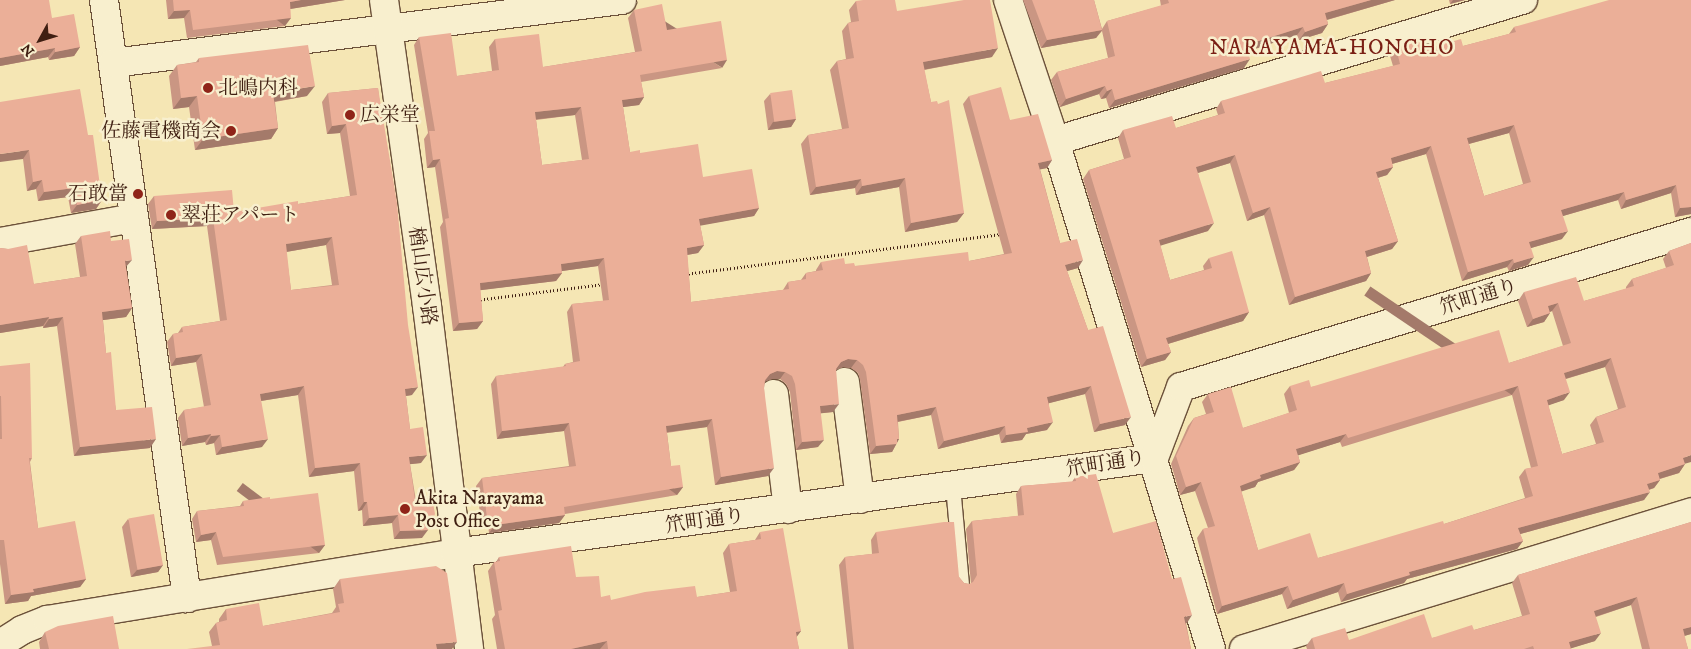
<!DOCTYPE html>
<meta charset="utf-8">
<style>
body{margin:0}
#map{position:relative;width:1691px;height:649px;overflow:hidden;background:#f5e6b4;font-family:"IM FELL DW Pica","Noto Serif JP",serif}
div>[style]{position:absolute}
.path>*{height:3px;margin-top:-1.5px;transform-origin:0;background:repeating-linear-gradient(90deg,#3f1f12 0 1px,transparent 0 3.5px)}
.roads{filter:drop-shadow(1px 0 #6c513a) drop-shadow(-1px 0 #6c513a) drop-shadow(0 1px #6c513a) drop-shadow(0 -1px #6c513a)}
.service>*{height:14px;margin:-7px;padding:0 7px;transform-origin:7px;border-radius:7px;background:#f8efce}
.minor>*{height:28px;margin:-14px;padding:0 14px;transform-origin:14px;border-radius:14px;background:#f8efce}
.tertiary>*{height:28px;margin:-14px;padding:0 14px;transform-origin:14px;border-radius:14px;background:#f8efce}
.wall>*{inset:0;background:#ca9683}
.shaded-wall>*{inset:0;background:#a47a6a;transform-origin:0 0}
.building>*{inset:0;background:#ebaf98;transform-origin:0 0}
.dots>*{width:14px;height:14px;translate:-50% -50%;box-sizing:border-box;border:2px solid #f8efce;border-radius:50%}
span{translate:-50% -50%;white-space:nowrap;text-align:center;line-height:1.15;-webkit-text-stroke:5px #f8efce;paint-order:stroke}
.poi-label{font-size:20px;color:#3f1f12}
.left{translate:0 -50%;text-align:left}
.right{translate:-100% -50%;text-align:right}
.street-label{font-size:20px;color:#3f1f12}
.quarter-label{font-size:22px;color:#7a1f14;letter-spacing:1px}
.north{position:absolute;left:15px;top:15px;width:50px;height:50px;-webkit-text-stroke:4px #f8efce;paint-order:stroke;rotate:231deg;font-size:14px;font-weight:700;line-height:20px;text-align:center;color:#3f1f12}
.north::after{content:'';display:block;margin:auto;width:18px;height:22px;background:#3f1f12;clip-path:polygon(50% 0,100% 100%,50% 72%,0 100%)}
</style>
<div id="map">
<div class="path">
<i style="left:685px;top:274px;width:319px;rotate:-7.2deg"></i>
<i style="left:477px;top:300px;width:128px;rotate:-7.2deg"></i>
</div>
<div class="roads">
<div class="service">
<i style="left:953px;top:486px;width:98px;rotate:84.8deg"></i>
</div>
<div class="minor">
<i style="left:104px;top:0;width:604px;rotate:82.1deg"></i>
<i style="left:1008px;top:0;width:149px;rotate:71.6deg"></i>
<i style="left:1055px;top:141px;width:531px;rotate:72.93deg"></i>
<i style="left:113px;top:63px;width:513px;rotate:-7.06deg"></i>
<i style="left:1055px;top:141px;width:489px;rotate:-16.8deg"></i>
<i style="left:0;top:242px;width:136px;rotate:-10.2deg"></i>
<i style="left:845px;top:382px;width:118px;rotate:82.7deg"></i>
<i style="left:774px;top:394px;width:116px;rotate:83.1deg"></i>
<i style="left:0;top:644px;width:26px;rotate:-32deg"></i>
<i style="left:22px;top:630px;width:27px;rotate:-22deg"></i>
<i style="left:47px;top:620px;width:413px;rotate:-9.3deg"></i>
<i style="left:455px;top:553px;width:705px;rotate:-7.74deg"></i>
<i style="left:1154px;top:458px;width:76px;rotate:-69.2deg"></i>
<i style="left:1181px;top:387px;width:533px;rotate:-16.91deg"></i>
<i style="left:1244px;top:649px;width:468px;rotate:-17deg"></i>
</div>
<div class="tertiary">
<i style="left:384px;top:0;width:309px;rotate:82deg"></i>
<i style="left:427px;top:306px;width:346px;rotate:83deg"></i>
</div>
</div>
<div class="wall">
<i style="clip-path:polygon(0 0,52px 18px,80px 47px,74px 56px,49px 60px,48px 57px,0 66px)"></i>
<i style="clip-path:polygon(166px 0,345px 0,290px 9px,285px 26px,187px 38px,184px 18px,168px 19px)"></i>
<i style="clip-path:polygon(1023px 0,1094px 0,1102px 29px,1107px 21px,1161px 6px,1160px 0,1395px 0,1327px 20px,1328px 24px,1322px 33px,1299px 40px,1297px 35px,1247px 51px,1244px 68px,1109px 108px,1106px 98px,1101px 99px,1099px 94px,1060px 107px,1051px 80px,1057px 72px,1108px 58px,1102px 31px,1096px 38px,1041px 48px)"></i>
<i style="clip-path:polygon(1449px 0,1465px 0,1450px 4px)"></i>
<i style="clip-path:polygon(evenodd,1691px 0,1691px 214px,1675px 217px,1671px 193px,1621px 209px,1618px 200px,1563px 216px,1562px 239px,1531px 248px,1528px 265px,1509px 271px,1507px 267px,1462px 281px,1426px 154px,1392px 164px,1393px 167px,1387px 175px,1378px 178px,1398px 241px,1392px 249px,1367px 257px,1371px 273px,1366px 281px,1289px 305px,1264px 215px,1247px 221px,1230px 163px,1198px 173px,1208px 231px,1160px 245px,1170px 280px,1204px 270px,1203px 266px,1209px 258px,1249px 312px,1243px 321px,1168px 344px,1171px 352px,1165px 360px,1141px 367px,1083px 179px,1089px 170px,1124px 159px,1118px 138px,1123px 130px,1176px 128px,1218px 115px,1216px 109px,1221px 101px,1325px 83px,1393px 66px,1390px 56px,1396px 48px,1426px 49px,1463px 46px,1509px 34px,1514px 27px,1691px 0,1509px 133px,1523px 184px,1484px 196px,1469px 144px,1509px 133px)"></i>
<i style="clip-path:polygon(856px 1px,897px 11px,992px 57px,924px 70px,931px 102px,964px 213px,957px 222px,905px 232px,899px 187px,856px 195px,855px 188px,810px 195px,801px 144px,808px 135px,842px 129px,830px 70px,837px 61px,846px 59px,842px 31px,848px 23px,851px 22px,849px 10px)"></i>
<i style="clip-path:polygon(evenodd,634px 10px,667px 30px,722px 68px,641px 82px,644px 97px,639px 105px,623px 107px,630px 152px,640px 153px,703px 177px,759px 208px,754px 216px,700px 225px,704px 245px,698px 253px,687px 255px,691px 302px,783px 290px,788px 282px,801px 280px,806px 273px,816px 271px,816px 270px,821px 262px,845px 264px,855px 266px,969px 261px,1004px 254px,963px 104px,969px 96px,1010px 120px,1052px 160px,1047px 168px,1040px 169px,1060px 243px,1078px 268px,1067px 271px,1088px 330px,1125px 425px,1094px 432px,1085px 394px,1049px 403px,1047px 430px,1026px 434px,1022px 440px,1001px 443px,999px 434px,938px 449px,931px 415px,898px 422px,899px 439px,892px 452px,870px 454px,860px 380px,858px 373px,851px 368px,843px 367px,836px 370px,833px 412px,821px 413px,818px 447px,796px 450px,790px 392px,786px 384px,780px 379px,772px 379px,765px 381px,764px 388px,768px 476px,715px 485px,707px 427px,667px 433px,671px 466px,683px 487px,677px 495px,565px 514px,565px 515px,559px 523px,489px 533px,488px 525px,482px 526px,476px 486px,482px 478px,569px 466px,564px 431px,497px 439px,491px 384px,496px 376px,563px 367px,565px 364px,573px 362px,567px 312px,572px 304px,603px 301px,598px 266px,562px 271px,562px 273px,556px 281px,480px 290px,483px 321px,477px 329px,453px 331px,440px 227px,443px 222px,435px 167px,427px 168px,424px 139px,428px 133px,414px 45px,419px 37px,457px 76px,492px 71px,489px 47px,495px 39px,543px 67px,635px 52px,628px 18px,634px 10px,575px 115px,582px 160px,542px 165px,536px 120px,575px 115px)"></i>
<i style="clip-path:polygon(199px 58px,307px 96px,275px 102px,278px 128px,271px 139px,195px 150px,189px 107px,173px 109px,169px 76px,177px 65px,196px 62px)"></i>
<i style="clip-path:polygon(evenodd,378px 88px,412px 395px,406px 396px,410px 429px,421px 463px,410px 464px,422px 538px,394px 539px,392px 523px,363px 526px,362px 510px,358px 511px,354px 471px,309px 477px,298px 395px,261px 401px,262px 447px,216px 455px,214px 443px,206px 445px,205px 442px,182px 446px,178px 418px,184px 410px,204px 407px,196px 362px,171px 366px,167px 342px,173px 334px,178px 333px,182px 327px,220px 321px,207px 226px,152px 229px,148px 204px,154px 196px,234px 212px,298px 204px,350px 196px,340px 133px,327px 134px,322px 102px,328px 93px,378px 88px,326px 245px,332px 285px,291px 290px,286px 252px,326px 245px)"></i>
<i style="clip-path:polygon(770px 94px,796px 119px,791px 127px,768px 130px,764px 101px)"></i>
<i style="clip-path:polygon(0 102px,88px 135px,102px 200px,96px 209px,71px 213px,68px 197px,38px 201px,36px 189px,27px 191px,23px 159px)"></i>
<i style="clip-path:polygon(81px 236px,111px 241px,126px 267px,132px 308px,126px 317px,103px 320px,106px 353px,116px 410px,150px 448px,74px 456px,57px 326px,43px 328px,43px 326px,0 333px,0 248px,8px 249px,34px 284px,80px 277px,75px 244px)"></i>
<i style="clip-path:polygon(evenodd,1691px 243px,1685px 464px,1679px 473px,1660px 479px,1660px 480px,1654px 488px,1649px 490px,1644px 500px,1520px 534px,1523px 541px,1517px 549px,1407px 579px,1404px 583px,1341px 602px,1338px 592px,1287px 609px,1282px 594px,1217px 614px,1197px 538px,1203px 529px,1208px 528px,1195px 491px,1180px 495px,1171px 464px,1188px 426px,1194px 418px,1206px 414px,1202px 402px,1208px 394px,1243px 428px,1289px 413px,1284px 394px,1290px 386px,1311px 387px,1509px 363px,1563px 346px,1552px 311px,1550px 312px,1550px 313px,1544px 322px,1527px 327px,1518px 301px,1524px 292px,1584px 301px,1626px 289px,1626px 287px,1632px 279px,1666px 268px,1663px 259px,1669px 251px,1691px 243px,1605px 367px,1618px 409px,1596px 417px,1590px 425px,1596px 444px,1562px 454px,1548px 405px,1564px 400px,1566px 379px,1605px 367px,1691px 243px,1512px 395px,1531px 468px,1525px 469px,1519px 477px,1525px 498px,1444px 524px,1318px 558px,1258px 550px,1241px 491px,1255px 487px,1258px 482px,1294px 470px,1300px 462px,1298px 455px,1340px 442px,1342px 447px,1512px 395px)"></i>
<i style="clip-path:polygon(0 366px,32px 458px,30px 462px,38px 528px,86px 579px,80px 587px,31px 596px,28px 601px,5px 604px,0 564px)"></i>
<i style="clip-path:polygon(1075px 477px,1113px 533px,1172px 579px,1187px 623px,1186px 623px,1191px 649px,848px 649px,839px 565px,845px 557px,872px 554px,871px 540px,876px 532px,959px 577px,964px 583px,969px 584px,971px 584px,966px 529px,972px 521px,1018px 516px,1016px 494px,1021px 486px,1072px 482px)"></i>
<i style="clip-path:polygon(270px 499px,325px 545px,319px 553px,217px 565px,211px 540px,196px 542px,192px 519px,197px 511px,240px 506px,243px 501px)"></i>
<i style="clip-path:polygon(128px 519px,163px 565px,158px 572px,131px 577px,122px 527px)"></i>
<i style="clip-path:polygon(1691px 522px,1691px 634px,1684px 636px,1688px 649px,1642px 649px,1631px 605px,1596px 617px,1595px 641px,1571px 648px,1571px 649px,1307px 649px,1306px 646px,1312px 638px,1349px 640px,1432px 638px,1474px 630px,1522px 616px,1512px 583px,1518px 575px)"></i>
<i style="clip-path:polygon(760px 532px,801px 631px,796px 637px,799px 649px,497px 649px,492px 619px,495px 615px,488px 571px,494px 562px,496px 562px,499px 557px,576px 577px,601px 597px,611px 600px,697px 597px,730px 592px,723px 553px,729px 544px,755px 540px)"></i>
<i style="clip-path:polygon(340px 579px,452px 649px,212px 646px,209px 632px,216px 623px,219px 622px,219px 619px,226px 609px,263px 626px,332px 613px,336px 607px,333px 589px)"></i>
<i style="clip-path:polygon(45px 632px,119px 649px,40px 649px,39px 642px)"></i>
</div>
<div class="shaded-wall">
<i style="clip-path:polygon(301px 0,345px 0,284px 10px,290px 2px)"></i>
<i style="clip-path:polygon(1371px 0,1395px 0,1319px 22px,1325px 13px)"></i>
<i style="clip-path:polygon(1453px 0,1465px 0,1450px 4px)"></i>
<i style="clip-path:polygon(190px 10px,184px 18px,168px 19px,174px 11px)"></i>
<i style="left:291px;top:18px;width:10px;height:99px;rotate:127deg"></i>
<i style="clip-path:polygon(1328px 24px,1322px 33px,1299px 40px,1305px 32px)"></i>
<i style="clip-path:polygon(1303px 27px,1297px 35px,1240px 54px,1246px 45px)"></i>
<i style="clip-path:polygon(1102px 30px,1096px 38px,1041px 48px,1047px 40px)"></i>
<i style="clip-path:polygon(80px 47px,74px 56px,49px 60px,55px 52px)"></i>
<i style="clip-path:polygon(55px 48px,48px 57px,0 66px,0 58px)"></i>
<i style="clip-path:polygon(998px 48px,992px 57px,917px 71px,923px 62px)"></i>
<i style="clip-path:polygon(1250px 59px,1244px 68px,1109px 108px,1115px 100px)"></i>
<i style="left:727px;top:60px;width:9px;height:88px;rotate:122deg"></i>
<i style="clip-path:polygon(315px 86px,307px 96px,266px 103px,273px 93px)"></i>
<i style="clip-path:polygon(1105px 86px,1099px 94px,1060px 107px,1066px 99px)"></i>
<i style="clip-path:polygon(1112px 89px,1106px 98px,1101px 99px,1107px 91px)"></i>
<i style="clip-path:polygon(197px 96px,189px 107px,173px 109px,181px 98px)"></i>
<i style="clip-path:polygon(644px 97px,639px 105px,616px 108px,622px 100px)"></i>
<i style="clip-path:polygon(581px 107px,575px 115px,530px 120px,535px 112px)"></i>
<i style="clip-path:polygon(796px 119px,791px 127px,768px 130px,773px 122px)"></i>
<i style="clip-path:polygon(346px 124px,340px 133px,327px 134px,332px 126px)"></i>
<i style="clip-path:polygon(1514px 125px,1509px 133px,1461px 146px,1467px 138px)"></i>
<i style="clip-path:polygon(278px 128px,271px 139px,195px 150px,203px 139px)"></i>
<i style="clip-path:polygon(1431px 146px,1426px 154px,1385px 166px,1391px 158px)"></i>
<i style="clip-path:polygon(29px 150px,23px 159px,0 162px,0 154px)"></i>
<i style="clip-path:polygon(1235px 155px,1230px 163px,1191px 175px,1196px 167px)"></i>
<i style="clip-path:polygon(440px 159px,435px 167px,427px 168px,433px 160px)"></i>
<i style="clip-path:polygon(1052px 160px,1047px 168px,1033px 171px,1038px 163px)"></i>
<i style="clip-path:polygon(1393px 167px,1387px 175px,1370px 180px,1376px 172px)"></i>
<i style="clip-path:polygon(905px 178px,899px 187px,856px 195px,862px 186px)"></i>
<i style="clip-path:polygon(861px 179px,855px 188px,810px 195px,816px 187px)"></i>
<i style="clip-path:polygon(42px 180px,36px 189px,27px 191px,33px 182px)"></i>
<i style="clip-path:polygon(1676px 185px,1671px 193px,1621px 209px,1626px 200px)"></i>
<i style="clip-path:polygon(74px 188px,68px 197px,38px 201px,44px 192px)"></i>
<i style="clip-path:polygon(1624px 192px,1618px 200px,1556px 218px,1561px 210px)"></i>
<i style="clip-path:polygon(102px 200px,96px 209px,71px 213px,77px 205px)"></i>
<i style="clip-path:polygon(1270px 207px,1264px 215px,1247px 221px,1253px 213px)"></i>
<i style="clip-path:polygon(1691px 207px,1691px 214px,1675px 217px,1680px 208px)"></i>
<i style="clip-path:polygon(759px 208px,754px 216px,693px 227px,699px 219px)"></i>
<i style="clip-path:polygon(964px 213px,957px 222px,905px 232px,911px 223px)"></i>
<i style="clip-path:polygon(213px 218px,207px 226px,152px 229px,157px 221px)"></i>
<i style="clip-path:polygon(1214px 223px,1208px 231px,1153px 248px,1159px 240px)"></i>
<i style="clip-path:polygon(1568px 231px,1562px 239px,1524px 250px,1529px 242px)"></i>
<i style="clip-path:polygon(332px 237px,326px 245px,280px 253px,286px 244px)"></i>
<i style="clip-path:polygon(1398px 241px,1392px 249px,1360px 259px,1365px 251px)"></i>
<i style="clip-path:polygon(704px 245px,698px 253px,681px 256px,687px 248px)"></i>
<i style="clip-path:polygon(1534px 257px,1528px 265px,1509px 271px,1514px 263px)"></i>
<i style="clip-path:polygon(604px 258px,598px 266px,555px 272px,561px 264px)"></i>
<i style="clip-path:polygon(1513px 259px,1507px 267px,1462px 281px,1468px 272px)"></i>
<i style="clip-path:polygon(132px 260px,125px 268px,125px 261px)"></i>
<i style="clip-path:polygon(1083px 260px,1078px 268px,1060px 273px,1065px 265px)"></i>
<i style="clip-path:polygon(562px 273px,556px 281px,474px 291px,480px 283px)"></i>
<i style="clip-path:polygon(1371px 273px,1366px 281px,1289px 305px,1295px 297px)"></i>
<i style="clip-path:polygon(1558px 303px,1552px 311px,1542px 315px,1548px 306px)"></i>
<i style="clip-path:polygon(132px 308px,126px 317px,96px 321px,102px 312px)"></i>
<i style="clip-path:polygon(1249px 312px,1243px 321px,1161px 346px,1166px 338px)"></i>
<i style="clip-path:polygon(1550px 313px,1544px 322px,1527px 327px,1533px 319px)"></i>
<i style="clip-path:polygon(49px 317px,43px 326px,0 333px,0 325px)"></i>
<i style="clip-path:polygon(63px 317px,57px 326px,43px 328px,49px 319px)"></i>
<i style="clip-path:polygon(483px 321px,477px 329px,453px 331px,459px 323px)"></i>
<i style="clip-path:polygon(1171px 352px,1165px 360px,1141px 367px,1147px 359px)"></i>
<i style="clip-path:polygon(202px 354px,196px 362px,171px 366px,176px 358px)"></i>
<i style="clip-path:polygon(1611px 358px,1605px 367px,1558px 381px,1564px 373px)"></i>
<i style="clip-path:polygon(848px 359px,857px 360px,851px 368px,843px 367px,835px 370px,841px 362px)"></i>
<i style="clip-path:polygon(777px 371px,785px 372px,780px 379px,772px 379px,764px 382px,770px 374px)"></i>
<i style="clip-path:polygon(304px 386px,298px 395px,254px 402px,260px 394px)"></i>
<i style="clip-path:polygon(1091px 386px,1085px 394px,1042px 405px,1047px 397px)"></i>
<i style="left:1518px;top:386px;width:11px;height:178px;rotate:124deg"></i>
<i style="clip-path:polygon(418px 387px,412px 395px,399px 397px,405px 389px)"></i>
<i style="clip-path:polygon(1570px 392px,1564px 400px,1541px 408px,1547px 400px)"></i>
<i style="clip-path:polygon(839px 404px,833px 412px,815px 414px,820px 406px)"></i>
<i style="clip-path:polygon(936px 407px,931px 415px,891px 423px,897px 415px)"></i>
<i style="clip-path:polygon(1131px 417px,1125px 425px,1094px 432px,1100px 424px)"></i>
<i style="clip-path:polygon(712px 419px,707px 427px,660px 433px,666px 426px)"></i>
<i style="clip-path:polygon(1053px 422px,1047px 430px,1026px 434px,1022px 440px,1001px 443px,1006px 435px,1027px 428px)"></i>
<i style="clip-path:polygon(569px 423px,564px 431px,497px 439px,502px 431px)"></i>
<i style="clip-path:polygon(1005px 426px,999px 434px,938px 449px,944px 441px)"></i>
<i style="clip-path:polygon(211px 434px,205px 442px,182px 446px,188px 438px)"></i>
<i style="clip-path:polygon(1346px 434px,1340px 442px,1290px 458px,1296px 449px)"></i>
<i style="clip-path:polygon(220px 435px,214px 443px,206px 445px,211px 436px)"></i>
<i style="clip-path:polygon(156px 439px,150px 448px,74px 456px,80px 447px)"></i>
<i style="clip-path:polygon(268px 439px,262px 447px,216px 455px,222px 447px)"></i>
<i style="clip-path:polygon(897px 439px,899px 439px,892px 452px,870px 454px,876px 446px)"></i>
<i style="clip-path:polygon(824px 440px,818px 447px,796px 450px,802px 442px)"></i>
<i style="clip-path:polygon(427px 455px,421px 463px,403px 465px,409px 457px)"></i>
<i style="clip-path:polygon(1691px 455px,1691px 462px,1677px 466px,1683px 458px)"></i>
<i style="clip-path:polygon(1300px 462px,1294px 470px,1258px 482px,1255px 487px,1234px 494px,1240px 486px,1260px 475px)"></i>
<i style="clip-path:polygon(360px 463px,354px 471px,309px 477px,315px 468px)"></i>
<i style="clip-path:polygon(1685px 464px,1679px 473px,1652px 481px,1658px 473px)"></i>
<i style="clip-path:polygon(774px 468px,768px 476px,715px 485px,721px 477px)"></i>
<i style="clip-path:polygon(1660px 480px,1654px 488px,1641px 492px,1647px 484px)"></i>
<i style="clip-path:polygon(1201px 482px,1195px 491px,1180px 495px,1186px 487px)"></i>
<i style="left:683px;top:487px;width:10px;height:121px;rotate:127deg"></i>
<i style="clip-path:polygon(1650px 492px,1644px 500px,1513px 536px,1518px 528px)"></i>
<i style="clip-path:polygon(364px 502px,367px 502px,362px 510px,358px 511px)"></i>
<i style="clip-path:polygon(398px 515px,392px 523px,363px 526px,369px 518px)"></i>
<i style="clip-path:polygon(565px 515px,559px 523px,489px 533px,495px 525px)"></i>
<i style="clip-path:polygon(494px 517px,488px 525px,482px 526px,487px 518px)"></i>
<i style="clip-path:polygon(428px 530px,422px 538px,394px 539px,400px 531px)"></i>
<i style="clip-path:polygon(216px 532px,211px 540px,196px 542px,201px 535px)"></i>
<i style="clip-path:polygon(1523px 541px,1517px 549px,1407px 579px,1404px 583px,1341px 602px,1347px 594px,1409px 572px)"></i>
<i style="left:325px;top:545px;width:10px;height:103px;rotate:127deg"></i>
<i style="clip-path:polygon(163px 565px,158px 572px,131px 577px,137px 570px)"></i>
<i style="clip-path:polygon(86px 579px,80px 587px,31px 596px,28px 601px,5px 604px,11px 595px,33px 589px)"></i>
<i style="clip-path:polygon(1344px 583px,1338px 592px,1287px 609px,1293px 600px)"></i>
<i style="clip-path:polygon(1288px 586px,1282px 594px,1217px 614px,1222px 606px)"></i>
<i style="clip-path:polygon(1637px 597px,1631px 605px,1588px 619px,1594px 611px)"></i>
<i style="clip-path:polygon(1192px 615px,1187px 623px,1178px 625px,1184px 617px)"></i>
<i style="clip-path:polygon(1691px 627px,1691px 634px,1677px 638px,1683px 629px)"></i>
<i style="clip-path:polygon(801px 631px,795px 639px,796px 632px)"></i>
<i style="clip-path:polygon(1601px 633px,1595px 641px,1569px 649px,1569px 642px)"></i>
<i style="clip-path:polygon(607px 641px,600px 649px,571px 649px)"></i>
<i style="clip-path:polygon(457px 642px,452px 649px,433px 649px,436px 644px)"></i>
</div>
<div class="building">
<i style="clip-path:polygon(0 0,49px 0,52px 18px,74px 14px,80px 47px,55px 52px,55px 48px,0 58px)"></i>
<i style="clip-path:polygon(173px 0,301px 0,290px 2px,291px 18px,193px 30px,190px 10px,174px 11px)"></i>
<i style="clip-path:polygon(863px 0,895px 0,897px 11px,964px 0,990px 0,998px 48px,923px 62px,931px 102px,937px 101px,938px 104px,949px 100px,964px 213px,911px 223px,905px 178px,862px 186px,861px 179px,816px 187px,808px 135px,849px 128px,837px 61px,854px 58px,848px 23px,859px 21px,856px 1px)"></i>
<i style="clip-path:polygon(1032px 0,1094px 0,1102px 30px,1047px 40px)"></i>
<i style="clip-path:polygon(1168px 0,1371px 0,1325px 13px,1328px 24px,1305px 32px,1303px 27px,1246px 45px,1250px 59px,1115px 100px,1112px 89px,1107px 91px,1105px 86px,1066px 99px,1057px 72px,1115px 56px,1107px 21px,1169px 3px)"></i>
<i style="clip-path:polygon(evenodd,1609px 0,1691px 0,1691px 207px,1680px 208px,1676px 185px,1626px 200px,1624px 192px,1561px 210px,1568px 231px,1529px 242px,1534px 257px,1514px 263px,1513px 259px,1468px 272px,1431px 146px,1391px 158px,1393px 167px,1376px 172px,1398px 241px,1365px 251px,1371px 273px,1295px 297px,1270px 207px,1253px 213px,1235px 155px,1196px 167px,1214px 223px,1159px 240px,1170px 280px,1212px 268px,1209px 258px,1232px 251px,1249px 312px,1166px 338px,1171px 352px,1147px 359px,1089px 170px,1131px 157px,1123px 130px,1172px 116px,1176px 128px,1225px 113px,1221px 101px,1321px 71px,1325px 83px,1400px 64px,1396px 48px,1424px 40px,1426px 49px,1461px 39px,1463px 46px,1516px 32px,1514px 27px,1609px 0,1514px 125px,1531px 182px,1484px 196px,1467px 138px,1514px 125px)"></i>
<i style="clip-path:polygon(evenodd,662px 4px,667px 30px,721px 21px,727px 60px,640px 75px,644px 97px,622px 100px,630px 152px,640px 150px,640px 153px,698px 144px,703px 177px,752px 169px,759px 208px,699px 219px,704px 245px,687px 248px,691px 302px,789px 289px,788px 282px,806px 279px,806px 273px,823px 270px,821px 262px,844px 258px,845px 264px,854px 263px,855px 266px,968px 252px,969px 261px,1012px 253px,969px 96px,1001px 87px,1010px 120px,1038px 114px,1052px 160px,1038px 163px,1060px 243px,1077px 239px,1083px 260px,1065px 265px,1088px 330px,1103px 326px,1131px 417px,1100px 424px,1091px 386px,1047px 397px,1053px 422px,1027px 428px,1028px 432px,1006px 435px,1005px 426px,944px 441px,936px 407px,897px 415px,899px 439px,897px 439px,897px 444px,876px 446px,866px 372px,863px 365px,857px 360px,848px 359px,841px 362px,836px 369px,839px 404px,820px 406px,824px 440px,802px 442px,795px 384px,792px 376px,785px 372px,777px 371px,770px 374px,765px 380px,764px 388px,774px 468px,721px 477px,712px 419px,666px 426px,671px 466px,680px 465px,683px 487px,564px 507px,565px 515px,495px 525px,494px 517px,487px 518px,482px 478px,576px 466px,569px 423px,502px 431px,496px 376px,566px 366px,565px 364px,580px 361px,572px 304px,609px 300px,604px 258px,561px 264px,562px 273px,480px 283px,483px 321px,459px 323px,445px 219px,449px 218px,440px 159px,433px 160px,429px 131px,435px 131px,419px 37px,451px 33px,457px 76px,499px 70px,495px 39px,539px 34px,543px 67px,642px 51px,634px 10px,662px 4px,581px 107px,589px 159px,542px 165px,535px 112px,581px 107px)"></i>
<i style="clip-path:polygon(308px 45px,315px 86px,273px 93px,278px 128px,203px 139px,197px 96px,181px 98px,177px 65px,199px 62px,199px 58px)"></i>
<i style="clip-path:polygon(evenodd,378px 88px,397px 203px,408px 325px,418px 387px,405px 389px,410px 429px,423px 427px,427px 455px,409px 457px,415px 500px,432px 497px,435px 514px,428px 530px,400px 531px,398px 515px,369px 518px,367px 502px,364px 502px,360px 463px,315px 468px,304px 386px,260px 394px,268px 439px,222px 447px,220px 435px,211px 436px,211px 434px,188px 438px,184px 410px,211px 405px,202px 354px,176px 358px,173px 334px,183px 332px,182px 327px,227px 320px,213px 218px,157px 221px,154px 196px,232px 190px,234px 212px,298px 201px,298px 204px,357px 195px,346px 124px,332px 126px,328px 93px,378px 88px,332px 237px,339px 285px,291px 290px,286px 244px,332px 237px)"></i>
<i style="clip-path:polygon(80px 89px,88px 135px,93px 135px,102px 200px,77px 205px,74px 188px,44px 192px,42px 180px,33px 182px,29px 150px,0 154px,0 102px)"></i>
<i style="left:792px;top:90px;width:29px;height:22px;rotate:82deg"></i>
<i style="clip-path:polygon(110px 231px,111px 241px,129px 239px,132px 260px,125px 261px,132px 308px,102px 312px,106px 353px,111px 352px,116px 410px,152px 407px,156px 439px,80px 447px,63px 317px,49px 319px,49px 317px,0 325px,0 248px,8px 249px,27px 245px,34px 284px,87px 276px,81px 236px)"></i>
<i style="clip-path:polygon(evenodd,1691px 243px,1691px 455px,1683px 458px,1685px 464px,1658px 473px,1660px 480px,1647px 484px,1650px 492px,1518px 528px,1523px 541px,1409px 572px,1410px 575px,1347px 594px,1344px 583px,1293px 600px,1288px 586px,1222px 606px,1203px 529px,1215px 526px,1201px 482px,1186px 487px,1176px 456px,1194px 418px,1214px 412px,1208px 394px,1231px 387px,1243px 428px,1297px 410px,1290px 386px,1309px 380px,1311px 387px,1499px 330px,1509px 363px,1571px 343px,1558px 303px,1548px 306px,1550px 313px,1533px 319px,1524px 292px,1576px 277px,1584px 301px,1634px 286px,1632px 279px,1674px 265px,1669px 251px,1691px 243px,1611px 358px,1626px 407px,1596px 417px,1604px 442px,1562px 454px,1547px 400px,1570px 392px,1564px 373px,1611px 358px,1691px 243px,1518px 386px,1538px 466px,1525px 469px,1533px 496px,1444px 524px,1443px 521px,1318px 558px,1310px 533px,1258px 550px,1240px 486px,1261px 478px,1260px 475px,1300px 462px,1296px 449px,1346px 434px,1348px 438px,1518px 386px)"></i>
<i style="clip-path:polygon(30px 363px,32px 458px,29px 458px,38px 528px,75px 521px,86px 579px,33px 589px,34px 592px,11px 595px,4px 540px,0 540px,0 439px,2px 439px,1px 396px,0 396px,0 366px)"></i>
<i style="clip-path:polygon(1096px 474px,1113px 533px,1156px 521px,1172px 579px,1181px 577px,1192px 615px,1184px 617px,1191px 649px,854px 649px,845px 557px,879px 553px,876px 532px,944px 522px,954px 522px,959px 577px,964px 583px,969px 584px,973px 582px,977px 575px,972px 521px,1024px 515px,1021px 486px,1076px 481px,1075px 477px)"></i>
<i style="clip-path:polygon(318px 493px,325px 545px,223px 557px,216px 532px,201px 535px,197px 511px,244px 506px,243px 501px,270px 497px,270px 499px)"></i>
<i style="left:154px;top:514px;width:52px;height:26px;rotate:80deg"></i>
<i style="clip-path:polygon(1691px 522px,1691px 627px,1683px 629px,1688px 649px,1650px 649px,1637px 597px,1594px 611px,1601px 633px,1569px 642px,1571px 649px,1534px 649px,1533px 646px,1524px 649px,1315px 649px,1312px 638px,1345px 628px,1349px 640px,1424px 614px,1432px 638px,1472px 625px,1474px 630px,1530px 614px,1518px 575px)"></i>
<i style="clip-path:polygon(783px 528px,801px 631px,796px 632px,799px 649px,608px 649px,607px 641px,571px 649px,505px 649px,498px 611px,502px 610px,494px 562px,500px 561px,499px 557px,571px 546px,576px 577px,599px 576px,601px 597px,610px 595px,611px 600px,645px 592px,695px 586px,697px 597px,737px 591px,729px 544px,761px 539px,760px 532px)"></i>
<i style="clip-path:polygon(436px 566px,447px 573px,457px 642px,436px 644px,437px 649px,187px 649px,220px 645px,216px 623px,227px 620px,226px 609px,259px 603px,263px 626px,340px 612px,338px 604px,344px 603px,340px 579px)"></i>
<i style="clip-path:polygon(113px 616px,119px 649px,49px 649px,45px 632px,58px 626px)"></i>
</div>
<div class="dots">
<i style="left:208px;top:88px;background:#8f2418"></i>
<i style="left:350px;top:115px;background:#8f2418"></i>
<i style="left:231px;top:131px;background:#8f2418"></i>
<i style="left:138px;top:194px;background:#8f2418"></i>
<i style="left:171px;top:215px;background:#8f2418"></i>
<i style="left:405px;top:509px;background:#8f2418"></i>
</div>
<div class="poi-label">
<span class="left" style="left:218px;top:88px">北嶋内科</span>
<span class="left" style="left:360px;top:115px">広栄堂</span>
<span class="right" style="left:221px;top:131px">佐藤電機商会</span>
<span class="right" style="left:128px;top:194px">石敢當</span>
<span class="left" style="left:181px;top:215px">翠荘アパート</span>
<span class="left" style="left:415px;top:510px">Akita Narayama<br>Post Office</span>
</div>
<div class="street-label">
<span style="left:422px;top:276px;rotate:82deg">楢山広小路</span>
<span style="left:1479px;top:297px;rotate:-17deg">笊町通り</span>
<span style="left:1106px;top:464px;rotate:-9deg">笊町通り</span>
<span style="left:705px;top:521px;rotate:-8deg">笊町通り</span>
</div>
<div class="quarter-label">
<span style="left:1332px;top:48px">NARAYAMA-HONCHO</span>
</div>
<div class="north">N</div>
</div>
